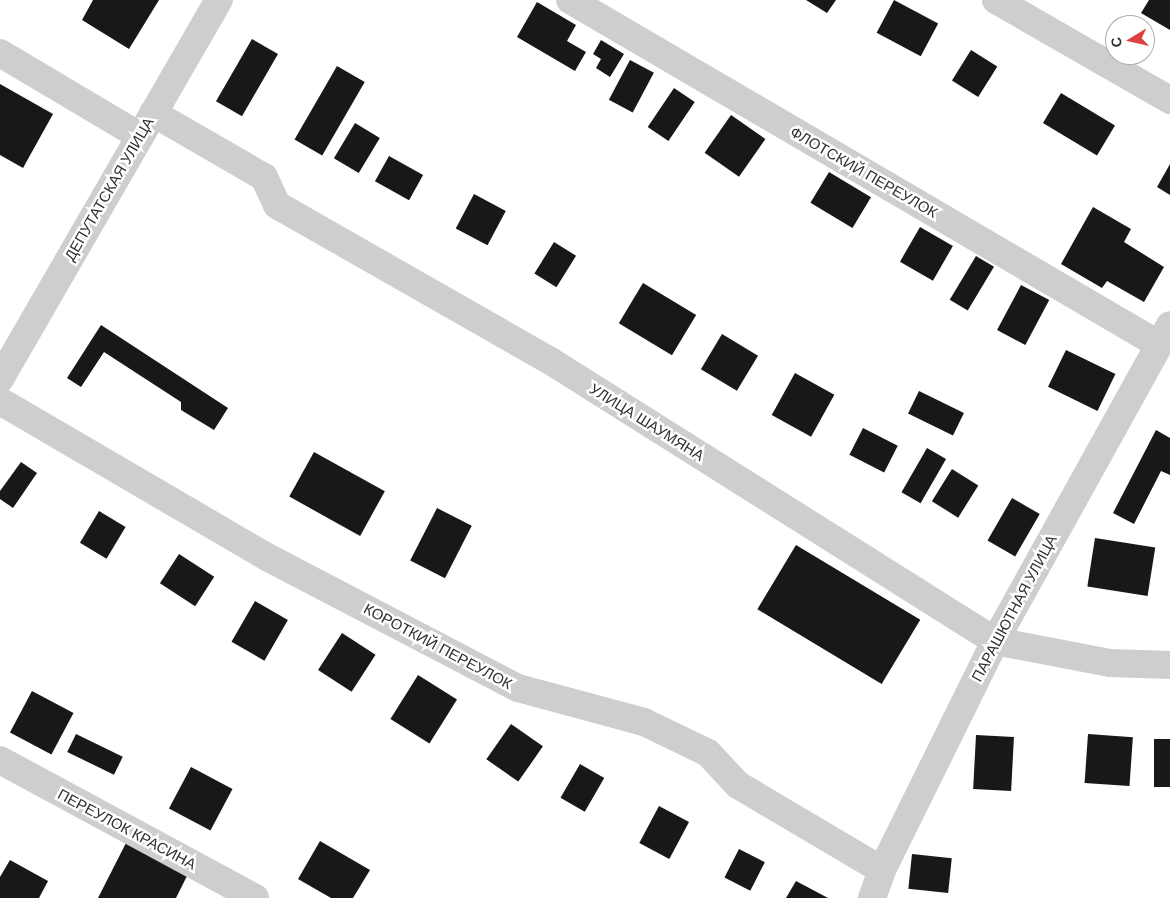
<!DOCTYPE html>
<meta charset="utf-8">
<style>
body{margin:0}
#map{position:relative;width:1170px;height:898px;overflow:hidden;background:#fff;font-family:Arial,sans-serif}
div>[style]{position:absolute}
.building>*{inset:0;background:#181818;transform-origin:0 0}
.minor>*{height:28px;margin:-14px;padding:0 14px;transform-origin:14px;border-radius:14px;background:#cecece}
span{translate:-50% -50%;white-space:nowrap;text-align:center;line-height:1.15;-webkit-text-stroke:5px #fff;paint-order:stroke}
.street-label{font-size:15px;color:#313131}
.north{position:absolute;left:1105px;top:15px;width:50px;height:50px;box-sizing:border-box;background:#fff;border:1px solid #adadad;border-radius:50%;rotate:261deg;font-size:14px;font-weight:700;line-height:20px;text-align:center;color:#313131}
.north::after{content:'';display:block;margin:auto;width:18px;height:22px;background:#dc4040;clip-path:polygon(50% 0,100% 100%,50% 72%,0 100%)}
</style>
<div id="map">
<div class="building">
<i style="clip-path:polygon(93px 0,159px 0,129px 49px,82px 20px)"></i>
<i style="clip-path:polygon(806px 0,836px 0,827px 13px)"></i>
<i style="left:894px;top:0;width:50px;height:37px;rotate:28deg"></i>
<i style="clip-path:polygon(1149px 0,1170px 0,1170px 30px,1141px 13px)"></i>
<i style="clip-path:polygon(537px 2px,576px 25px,567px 41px,586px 52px,575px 71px,517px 37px)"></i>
<i style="left:252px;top:39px;width:30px;height:72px;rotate:30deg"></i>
<i style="clip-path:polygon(601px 40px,624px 54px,610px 77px,596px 68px,601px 59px,593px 54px)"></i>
<i style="left:971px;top:50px;width:31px;height:36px;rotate:32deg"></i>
<i style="left:630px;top:60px;width:27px;height:45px;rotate:28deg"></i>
<i style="left:337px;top:66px;width:32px;height:85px;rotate:30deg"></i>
<i style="clip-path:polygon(0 84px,53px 114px,23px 168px,0 155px)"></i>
<i style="left:674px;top:88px;width:25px;height:47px;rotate:34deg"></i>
<i style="left:1061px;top:93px;width:63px;height:35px;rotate:31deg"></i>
<i style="left:731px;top:115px;width:42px;height:46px;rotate:35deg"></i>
<i style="left:355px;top:123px;width:29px;height:41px;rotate:31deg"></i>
<i style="left:389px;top:156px;width:39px;height:29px;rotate:29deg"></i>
<i style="clip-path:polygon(1170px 164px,1170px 195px,1157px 187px)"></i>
<i style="left:829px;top:172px;width:49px;height:36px;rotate:31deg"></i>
<i style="left:474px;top:194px;width:36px;height:39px;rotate:28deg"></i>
<i style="clip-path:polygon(1093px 207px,1131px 229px,1124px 242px,1164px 267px,1144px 302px,1107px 281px,1102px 288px,1061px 264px)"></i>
<i style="left:920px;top:227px;width:38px;height:40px;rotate:30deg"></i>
<i style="left:554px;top:242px;width:26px;height:37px;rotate:32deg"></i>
<i style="left:976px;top:256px;width:21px;height:51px;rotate:31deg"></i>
<i style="left:643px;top:283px;width:62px;height:47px;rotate:31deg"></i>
<i style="left:1021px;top:285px;width:32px;height:51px;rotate:28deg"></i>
<i style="clip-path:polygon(101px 325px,228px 408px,214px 430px,181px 410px,181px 402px,104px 352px,81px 387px,67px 378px)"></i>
<i style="left:722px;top:334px;width:42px;height:41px;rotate:31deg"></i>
<i style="left:1066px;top:350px;width:55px;height:41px;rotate:26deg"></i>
<i style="left:795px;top:373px;width:45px;height:48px;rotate:29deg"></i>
<i style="left:919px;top:391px;width:50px;height:25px;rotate:26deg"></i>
<i style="left:863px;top:428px;width:39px;height:30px;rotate:27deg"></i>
<i style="clip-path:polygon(1156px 430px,1170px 438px,1170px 475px,1161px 471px,1134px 524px,1113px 513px)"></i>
<i style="left:927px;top:448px;width:22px;height:51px;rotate:30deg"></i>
<i style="left:314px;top:452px;width:81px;height:51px;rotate:29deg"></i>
<i style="clip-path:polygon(21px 462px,37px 473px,13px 508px,0 499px,0 491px)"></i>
<i style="left:952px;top:469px;width:31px;height:38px;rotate:32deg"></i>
<i style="left:1012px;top:498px;width:32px;height:49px;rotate:30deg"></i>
<i style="left:437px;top:508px;width:39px;height:59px;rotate:27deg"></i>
<i style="left:99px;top:511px;width:31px;height:37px;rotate:31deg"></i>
<i style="left:1095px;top:538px;width:61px;height:49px;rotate:9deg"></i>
<i style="left:796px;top:545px;width:145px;height:75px;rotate:31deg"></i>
<i style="left:179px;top:554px;width:42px;height:35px;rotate:33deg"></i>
<i style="left:255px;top:601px;width:38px;height:47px;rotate:30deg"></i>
<i style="left:342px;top:633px;width:40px;height:44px;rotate:33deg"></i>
<i style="left:418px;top:675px;width:46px;height:52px;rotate:32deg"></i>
<i style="left:32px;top:691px;width:47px;height:47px;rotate:28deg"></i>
<i style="left:511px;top:724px;width:39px;height:43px;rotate:35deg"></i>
<i style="left:76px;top:734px;width:52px;height:20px;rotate:26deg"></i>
<i style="left:1088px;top:734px;width:45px;height:49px;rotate:4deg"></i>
<i style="left:976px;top:735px;width:38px;height:54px;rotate:3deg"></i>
<i style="left:1154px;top:739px;width:16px;height:48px"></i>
<i style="left:580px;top:764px;width:28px;height:39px;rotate:30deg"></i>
<i style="left:191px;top:767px;width:47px;height:47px;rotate:28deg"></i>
<i style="left:659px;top:806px;width:34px;height:42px;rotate:28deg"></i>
<i style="clip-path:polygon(127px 841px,189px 872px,176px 898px,98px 898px)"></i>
<i style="clip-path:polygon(320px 841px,370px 870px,353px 898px,331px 898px,298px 879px)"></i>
<i style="left:739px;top:849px;width:29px;height:32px;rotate:27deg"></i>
<i style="left:912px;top:854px;width:40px;height:35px;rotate:6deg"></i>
<i style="clip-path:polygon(10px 860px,48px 881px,39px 898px,0 898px,0 877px)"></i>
<i style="clip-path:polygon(796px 881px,828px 898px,786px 898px)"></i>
</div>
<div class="minor">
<i style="left:570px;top:0;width:681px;rotate:30.33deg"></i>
<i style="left:996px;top:0;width:201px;rotate:29.9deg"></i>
<i style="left:0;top:53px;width:163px;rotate:30.7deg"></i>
<i style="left:153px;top:113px;width:128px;rotate:30deg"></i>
<i style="left:264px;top:177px;width:31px;rotate:65deg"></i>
<i style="left:277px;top:205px;width:313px;rotate:29.7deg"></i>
<i style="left:549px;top:360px;width:527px;rotate:32.21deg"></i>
<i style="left:995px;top:641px;width:117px;rotate:10.8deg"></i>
<i style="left:1110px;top:663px;width:60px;rotate:1.9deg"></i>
<i style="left:0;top:379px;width:438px;rotate:-60deg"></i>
<i style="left:0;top:401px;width:311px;rotate:30.3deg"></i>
<i style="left:269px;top:558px;width:281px;rotate:27.6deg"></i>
<i style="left:518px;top:688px;width:131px;rotate:15.1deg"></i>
<i style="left:644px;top:722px;width:71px;rotate:25.8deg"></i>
<i style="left:708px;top:753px;width:44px;rotate:46.8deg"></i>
<i style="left:738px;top:785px;width:167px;rotate:30.6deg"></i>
<i style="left:0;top:760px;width:290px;rotate:28.4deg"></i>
<i style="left:872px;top:898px;width:30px;rotate:-70deg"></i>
<i style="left:882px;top:870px;width:255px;rotate:-63.7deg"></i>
<i style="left:995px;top:641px;width:361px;rotate:-61deg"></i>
</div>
<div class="street-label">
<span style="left:864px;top:172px;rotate:30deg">ФЛОТСКИЙ ПЕРЕУЛОК</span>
<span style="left:109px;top:189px;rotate:-60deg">ДЕПУТАТСКАЯ УЛИЦА</span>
<span style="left:647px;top:422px;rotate:32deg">УЛИЦА ШАУМЯНА</span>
<span style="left:1014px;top:608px;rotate:-62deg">ПАРАШЮТНАЯ УЛИЦА</span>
<span style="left:438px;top:646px;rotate:28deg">КОРОТКИЙ ПЕРЕУЛОК</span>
<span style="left:127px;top:829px;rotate:28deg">ПЕРЕУЛОК КРАСИНА</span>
</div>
<div class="north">С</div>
</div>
